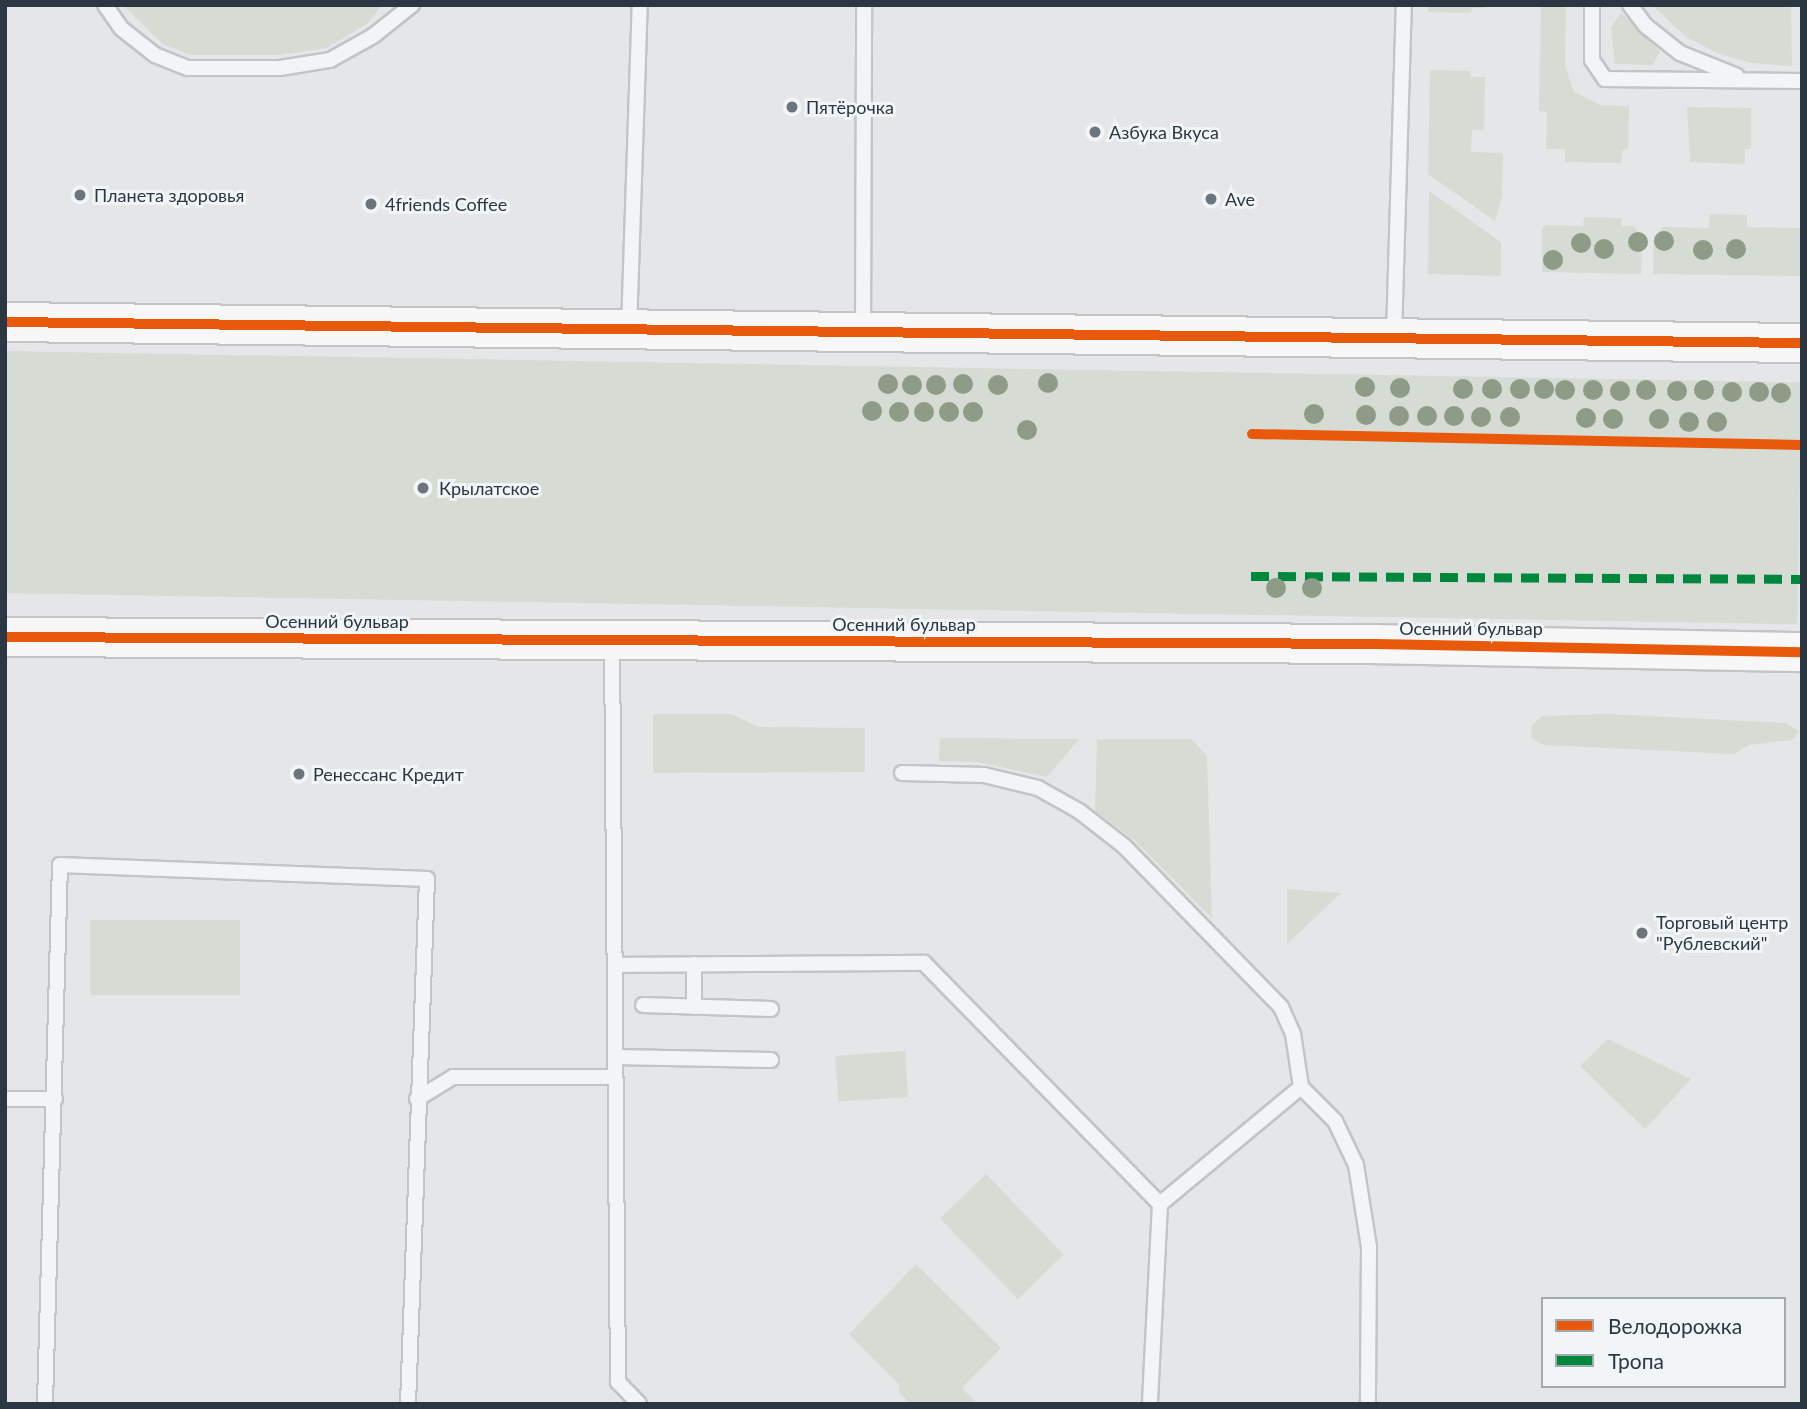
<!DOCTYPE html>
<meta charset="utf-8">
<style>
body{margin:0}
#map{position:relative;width:1807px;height:1409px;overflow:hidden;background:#e4e6e8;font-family:Lato,sans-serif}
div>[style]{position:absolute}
.green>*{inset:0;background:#d6dcd4;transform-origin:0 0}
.roads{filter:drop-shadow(2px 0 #c2c4c6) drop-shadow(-2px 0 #c2c4c6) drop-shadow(0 2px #c2c4c6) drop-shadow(0 -2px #c2c4c6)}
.lane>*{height:14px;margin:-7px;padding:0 7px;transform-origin:7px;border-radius:7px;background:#f3f4f5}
.secondary>*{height:38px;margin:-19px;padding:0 19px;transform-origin:19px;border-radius:19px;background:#f7f7f7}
.quiet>*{height:9px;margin-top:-4.5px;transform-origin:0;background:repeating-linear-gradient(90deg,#00873e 0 18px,transparent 0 27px)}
.cycleway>*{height:10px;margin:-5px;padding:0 5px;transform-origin:5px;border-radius:5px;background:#e8590c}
.trees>*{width:20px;height:20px;margin:-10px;border-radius:50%;background:#8d9b87}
.dots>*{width:19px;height:19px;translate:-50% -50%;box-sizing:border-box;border:4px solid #f2f5f7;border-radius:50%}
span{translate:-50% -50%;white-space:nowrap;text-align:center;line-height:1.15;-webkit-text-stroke:6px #f2f5f7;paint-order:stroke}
.poi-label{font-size:18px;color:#2b3742}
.left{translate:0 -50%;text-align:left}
.street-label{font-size:18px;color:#2b3742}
.frame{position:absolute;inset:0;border:7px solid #2b3742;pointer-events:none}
.legend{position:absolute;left:1541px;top:1297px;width:245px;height:91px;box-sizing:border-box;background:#f2f5f7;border:2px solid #a2a9af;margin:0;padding:9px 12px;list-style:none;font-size:21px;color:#2b3742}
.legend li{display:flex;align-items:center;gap:14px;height:35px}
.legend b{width:35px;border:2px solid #a2a9af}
</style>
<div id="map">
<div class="green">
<i style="clip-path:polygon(123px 5px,382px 5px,367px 24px,326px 48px,279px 55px,191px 55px,163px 44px)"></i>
<i style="clip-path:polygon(1428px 5px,1486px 5px,1486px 8px,1472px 8px,1471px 13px,1428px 12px)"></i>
<i style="clip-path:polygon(1541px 5px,1566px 5px,1565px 66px,1574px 92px,1600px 105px,1629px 106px,1628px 149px,1622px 150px,1622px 163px,1565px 162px,1565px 149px,1546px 149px,1547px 112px,1539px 111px)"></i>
<i style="clip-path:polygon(1652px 5px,1791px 5px,1792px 66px,1751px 63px,1717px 53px,1686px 37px)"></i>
<i style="clip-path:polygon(1621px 13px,1660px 51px,1653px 65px,1615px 64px,1611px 27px)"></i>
<i style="clip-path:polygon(1430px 70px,1470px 71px,1471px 77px,1485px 77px,1484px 130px,1472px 130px,1471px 152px,1503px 153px,1502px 196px,1495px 221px,1428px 174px)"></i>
<i style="clip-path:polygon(1687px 107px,1751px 108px,1751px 149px,1745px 149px,1745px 164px,1690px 162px)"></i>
<i style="clip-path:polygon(1429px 191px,1501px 242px,1501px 276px,1428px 274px)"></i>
<i style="clip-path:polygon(1710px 214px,1747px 215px,1747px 227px,1802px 228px,1802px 276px,1653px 274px,1654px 237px,1663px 227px,1709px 228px)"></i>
<i style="clip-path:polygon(1584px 217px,1622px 218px,1621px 226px,1634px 226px,1642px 237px,1641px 274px,1542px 272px,1542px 229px,1546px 225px,1583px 226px)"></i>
<i style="left:5px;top:351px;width:1797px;height:242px;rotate:1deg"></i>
<i style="clip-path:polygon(653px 714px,731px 714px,759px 727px,865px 728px,865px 772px,653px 773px)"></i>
<i style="clip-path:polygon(1608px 714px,1785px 723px,1799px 731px,1792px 740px,1749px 745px,1734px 754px,1544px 745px,1531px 738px,1532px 725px,1542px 716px)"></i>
<i style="clip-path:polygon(940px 738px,1079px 739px,1047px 777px,977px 762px,939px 761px)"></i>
<i style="clip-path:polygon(1097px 739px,1191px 739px,1207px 756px,1212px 918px,1133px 839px,1095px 811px)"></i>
<i style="clip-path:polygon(1287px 889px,1341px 893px,1287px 944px)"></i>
<i style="left:90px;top:920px;width:150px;height:75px"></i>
<i style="clip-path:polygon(1608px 1039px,1691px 1079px,1645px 1129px,1580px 1066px)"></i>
<i style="left:905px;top:1051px;width:46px;height:70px;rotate:86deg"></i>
<i style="left:986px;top:1174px;width:112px;height:64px;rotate:46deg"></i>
<i style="clip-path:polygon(916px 1264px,1001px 1348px,962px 1388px,978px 1404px,910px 1404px,899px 1392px,899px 1384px,849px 1334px)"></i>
</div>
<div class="roads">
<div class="lane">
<i style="left:105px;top:5px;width:29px;rotate:55deg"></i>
<i style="left:122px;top:29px;width:42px;rotate:38.2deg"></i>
<i style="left:155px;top:55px;width:35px;rotate:22deg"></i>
<i style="left:188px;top:68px;width:92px"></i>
<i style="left:280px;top:68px;width:51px;rotate:-9.1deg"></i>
<i style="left:330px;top:60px;width:49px;rotate:-29.2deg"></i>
<i style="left:373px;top:36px;width:50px;rotate:-38.5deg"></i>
<i style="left:1592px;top:5px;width:55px;rotate:90deg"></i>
<i style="left:1592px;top:60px;width:23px;rotate:56deg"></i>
<i style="left:1605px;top:79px;width:197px;rotate:0.6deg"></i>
<i style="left:1630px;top:5px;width:26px;rotate:53deg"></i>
<i style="left:1646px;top:26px;width:43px;rotate:38.5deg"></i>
<i style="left:1680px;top:53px;width:61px;rotate:22deg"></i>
<i style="left:629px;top:329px;width:324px;rotate:-88.1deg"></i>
<i style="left:863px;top:331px;width:326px;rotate:-89.8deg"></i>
<i style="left:1394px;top:336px;width:331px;rotate:-88.3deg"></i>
<i style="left:612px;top:640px;width:742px;rotate:89.54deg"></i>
<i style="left:618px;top:1382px;width:30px;rotate:46deg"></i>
<i style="left:902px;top:773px;width:82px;rotate:1.4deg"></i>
<i style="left:984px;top:775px;width:56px;rotate:13.5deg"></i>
<i style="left:1038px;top:788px;width:47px;rotate:29.3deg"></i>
<i style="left:1079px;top:811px;width:57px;rotate:37.9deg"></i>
<i style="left:1124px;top:846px;width:225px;rotate:45.7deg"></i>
<i style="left:1281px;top:1007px;width:30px;rotate:66deg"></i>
<i style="left:1293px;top:1034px;width:54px;rotate:81.4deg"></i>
<i style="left:615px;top:965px;width:309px;rotate:-0.4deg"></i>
<i style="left:924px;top:963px;width:337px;rotate:45.6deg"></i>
<i style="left:1160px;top:1204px;width:200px;rotate:92.9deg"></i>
<i style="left:643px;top:1005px;width:128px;rotate:1.8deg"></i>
<i style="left:694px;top:1007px;width:43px;rotate:-90deg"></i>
<i style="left:615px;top:1057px;width:156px;rotate:1.1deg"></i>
<i style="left:5px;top:1099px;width:50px"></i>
<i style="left:417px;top:1099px;width:42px;rotate:-31.4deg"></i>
<i style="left:453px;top:1077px;width:162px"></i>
<i style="left:1160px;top:1204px;width:183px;rotate:-39.7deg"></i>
<i style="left:1301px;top:1087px;width:48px;rotate:45deg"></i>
<i style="left:1335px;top:1121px;width:49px;rotate:64.5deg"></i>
<i style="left:1356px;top:1165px;width:83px;rotate:81deg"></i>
<i style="left:1369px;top:1247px;width:157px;rotate:90.4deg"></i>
<i style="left:45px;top:1404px;width:539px;rotate:-88.41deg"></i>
<i style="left:60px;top:865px;width:367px;rotate:2.2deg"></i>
<i style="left:427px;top:879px;width:525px;rotate:92.07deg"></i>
</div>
<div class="secondary">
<i style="left:5px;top:322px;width:1797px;rotate:0.67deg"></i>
<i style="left:5px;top:637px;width:1371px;rotate:0.29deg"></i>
<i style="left:1376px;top:644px;width:426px;rotate:1.1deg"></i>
</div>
</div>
<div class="quiet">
<i style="left:1251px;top:576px;width:551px;rotate:0.31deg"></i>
</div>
<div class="cycleway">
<i style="left:5px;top:322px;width:1797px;rotate:0.67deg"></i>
<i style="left:1252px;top:434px;width:550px;rotate:1.15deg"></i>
<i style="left:5px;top:637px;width:1371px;rotate:0.29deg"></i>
<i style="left:1376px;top:644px;width:426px;rotate:1.1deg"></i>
</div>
<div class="trees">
<i style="left:1664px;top:241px"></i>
<i style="left:1638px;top:242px"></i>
<i style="left:1581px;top:243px"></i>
<i style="left:1604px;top:249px"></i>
<i style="left:1736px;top:249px"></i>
<i style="left:1703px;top:250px"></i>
<i style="left:1553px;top:260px"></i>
<i style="left:1048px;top:383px"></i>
<i style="left:888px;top:384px"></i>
<i style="left:963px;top:384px"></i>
<i style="left:912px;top:385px"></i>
<i style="left:936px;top:385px"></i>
<i style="left:998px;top:385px"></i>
<i style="left:1365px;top:387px"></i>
<i style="left:1400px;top:388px"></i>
<i style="left:1463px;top:389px"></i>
<i style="left:1492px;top:389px"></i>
<i style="left:1520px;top:389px"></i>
<i style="left:1544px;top:389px"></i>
<i style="left:1565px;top:390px"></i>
<i style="left:1593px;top:390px"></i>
<i style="left:1646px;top:390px"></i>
<i style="left:1704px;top:390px"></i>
<i style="left:1620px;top:391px"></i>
<i style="left:1677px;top:391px"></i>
<i style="left:1732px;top:392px"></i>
<i style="left:1759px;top:392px"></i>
<i style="left:1781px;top:393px"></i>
<i style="left:872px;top:411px"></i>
<i style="left:899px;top:412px"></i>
<i style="left:924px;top:412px"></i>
<i style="left:949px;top:412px"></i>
<i style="left:973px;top:412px"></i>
<i style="left:1314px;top:414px"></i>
<i style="left:1366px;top:415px"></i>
<i style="left:1399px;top:416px"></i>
<i style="left:1427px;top:416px"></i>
<i style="left:1454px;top:416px"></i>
<i style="left:1481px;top:417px"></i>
<i style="left:1510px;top:417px"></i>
<i style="left:1586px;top:418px"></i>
<i style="left:1613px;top:419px"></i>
<i style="left:1659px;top:419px"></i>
<i style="left:1689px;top:422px"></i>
<i style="left:1717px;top:422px"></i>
<i style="left:1027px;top:430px"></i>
<i style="left:1276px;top:588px"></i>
<i style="left:1312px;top:588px"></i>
</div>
<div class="dots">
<i style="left:792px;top:107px;background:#6c747c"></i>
<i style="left:1095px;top:132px;background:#6c747c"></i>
<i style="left:80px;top:195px;background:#6c747c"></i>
<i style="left:1211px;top:199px;background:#6c747c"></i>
<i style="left:371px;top:204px;background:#6c747c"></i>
<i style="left:423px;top:488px;background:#6c747c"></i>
<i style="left:299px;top:774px;background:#6c747c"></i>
<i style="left:1642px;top:933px;background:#6c747c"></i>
</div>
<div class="poi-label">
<span class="left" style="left:806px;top:107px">Пятёрочка</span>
<span class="left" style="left:1109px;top:132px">Азбука Вкуса</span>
<span class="left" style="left:94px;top:195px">Планета здоровья</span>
<span class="left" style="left:1225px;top:199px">Ave</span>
<span class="left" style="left:385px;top:204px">4friends Coffee</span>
<span class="left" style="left:439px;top:488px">Крылатское</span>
<span class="left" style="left:313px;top:774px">Ренессанс Кредит</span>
<span class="left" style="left:1656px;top:933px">Торговый центр<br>"Рублевский"</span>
</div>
<div class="street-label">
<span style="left:337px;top:621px">Осенний бульвар</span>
<span style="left:904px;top:624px">Осенний бульвар</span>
<span style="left:1471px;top:628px">Осенний бульвар</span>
</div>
<div class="frame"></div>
<ul class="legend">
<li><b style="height:9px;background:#e8590c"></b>Велодорожка</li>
<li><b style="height:9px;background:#00873e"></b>Тропа</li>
</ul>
</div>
